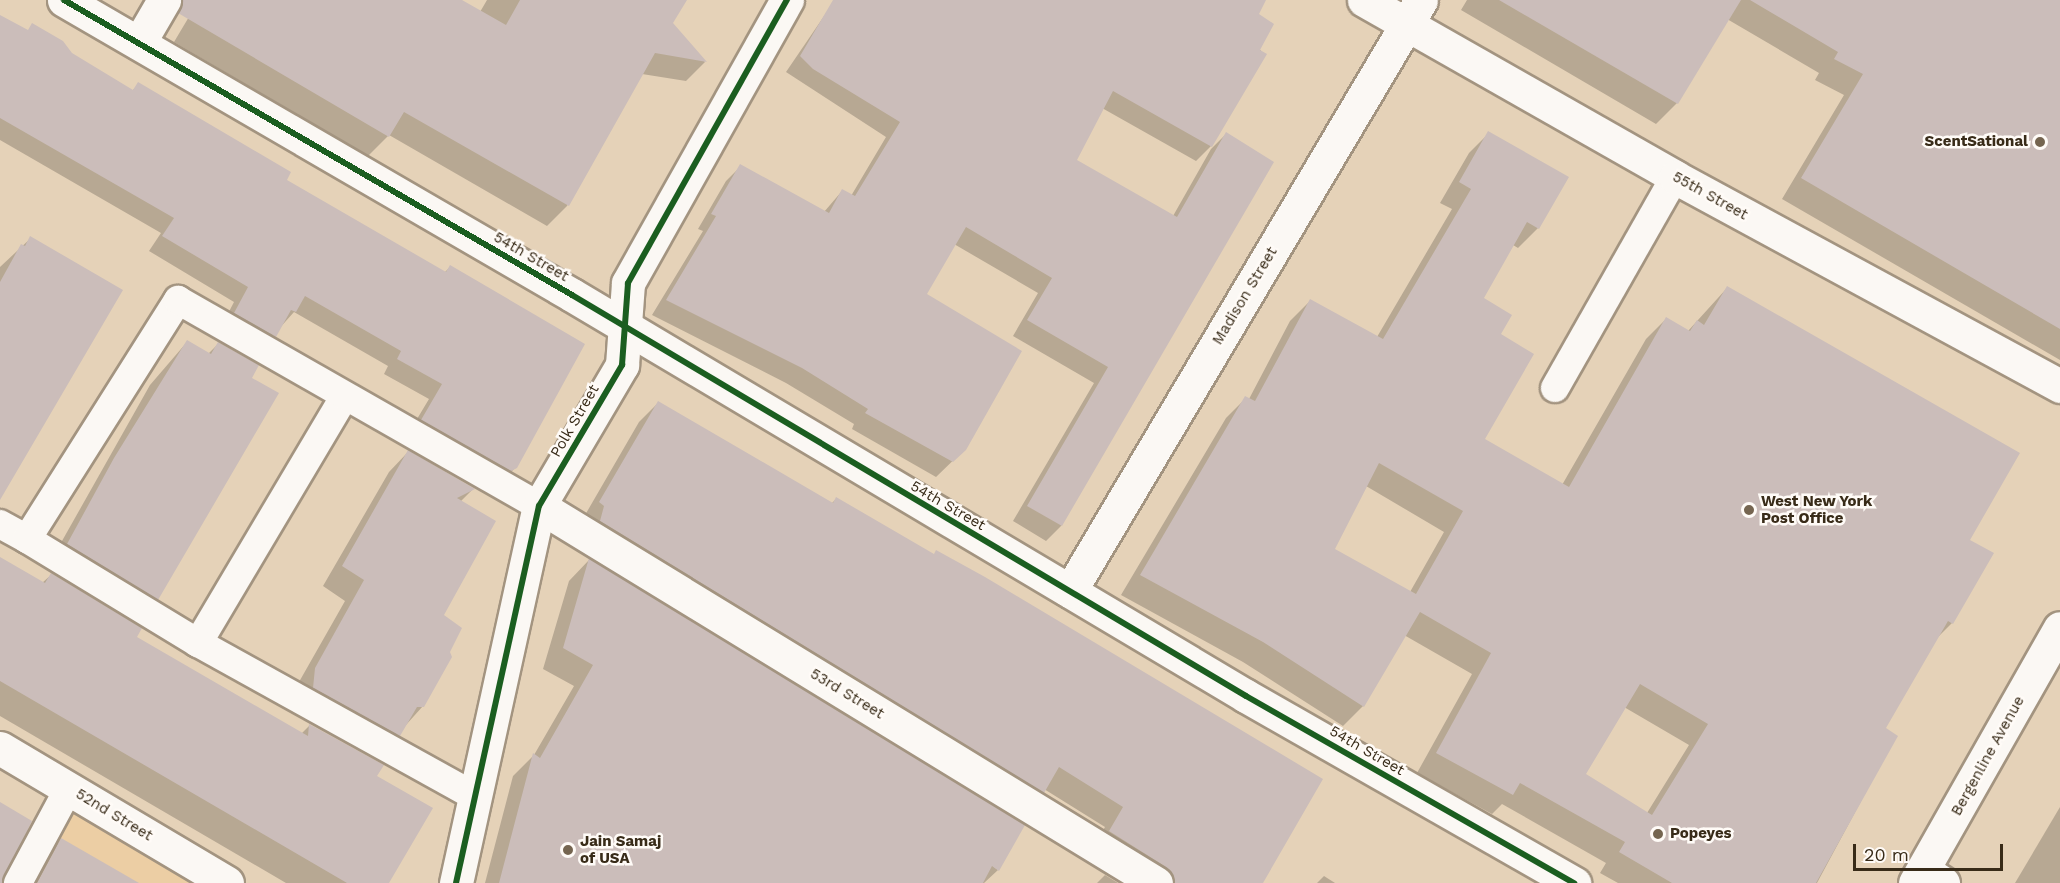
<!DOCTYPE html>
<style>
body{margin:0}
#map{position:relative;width:2060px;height:883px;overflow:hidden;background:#e5d2b8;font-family:"Work Sans",sans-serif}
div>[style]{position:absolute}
.built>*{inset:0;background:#eccea4}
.shadow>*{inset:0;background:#0003}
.building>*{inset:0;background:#cbbdba}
.roads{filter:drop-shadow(2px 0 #a39480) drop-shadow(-2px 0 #a39480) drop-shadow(0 2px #a39480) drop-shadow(0 -2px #a39480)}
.service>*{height:28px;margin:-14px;padding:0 14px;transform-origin:14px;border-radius:14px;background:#fbf8f4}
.minor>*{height:33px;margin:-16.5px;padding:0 16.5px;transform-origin:16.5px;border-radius:16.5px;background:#fbf8f4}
.tertiary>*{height:33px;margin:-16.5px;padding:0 16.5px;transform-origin:16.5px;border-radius:16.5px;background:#fbf8f4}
.cycleway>*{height:6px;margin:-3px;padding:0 3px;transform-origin:3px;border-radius:3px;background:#1b5e20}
.dots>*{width:16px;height:16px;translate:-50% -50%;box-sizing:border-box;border:3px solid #fffbf7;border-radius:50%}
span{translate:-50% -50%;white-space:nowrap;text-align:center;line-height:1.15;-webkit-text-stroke:5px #fffbf7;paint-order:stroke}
.poi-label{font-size:15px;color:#382b18;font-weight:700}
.right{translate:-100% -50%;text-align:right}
.left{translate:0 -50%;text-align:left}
.street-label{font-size:15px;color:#382b18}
.scale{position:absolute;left:1853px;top:844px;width:150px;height:27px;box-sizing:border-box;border:3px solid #382b18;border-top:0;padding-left:8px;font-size:18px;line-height:21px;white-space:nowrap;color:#382b18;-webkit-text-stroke:4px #fffbf7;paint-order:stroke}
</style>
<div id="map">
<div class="built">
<i style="clip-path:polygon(47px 796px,195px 883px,2px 883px)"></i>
</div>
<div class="shadow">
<i style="clip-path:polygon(199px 0,459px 0,480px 12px,487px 0,685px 0,671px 23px,705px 62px,686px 81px,642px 74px,567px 206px,547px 226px,389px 135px,368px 156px,174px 42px)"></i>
<i style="clip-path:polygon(835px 0,1213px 0,1265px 55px,1211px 146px,1196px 161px,1102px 108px,1075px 161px,1173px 216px,1211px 149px,1226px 134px,1272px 162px,1061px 526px,1046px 541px,1013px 521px,1094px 383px,1013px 336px,1038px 293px,954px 244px,925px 294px,965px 449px,936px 477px,852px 429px,854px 424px,786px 383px,652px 315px,703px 231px,698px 229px,726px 181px,741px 166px,824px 212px,842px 191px,851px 196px,886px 137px,786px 72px)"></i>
<i style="clip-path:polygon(1467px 0,2060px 0,2060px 360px,1782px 199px,1844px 95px,1815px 80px,1819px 73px,1727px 19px,1677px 103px,1656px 124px,1461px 10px)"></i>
<i style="clip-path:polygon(0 17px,132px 91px,139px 84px,285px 181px,444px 273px,450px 267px,516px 467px,501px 482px,408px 434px,429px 399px,384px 374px,388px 366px,294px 312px,260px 350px,221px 327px,234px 302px,149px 251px,161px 233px,0 140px)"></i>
<i style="clip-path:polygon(evenodd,1489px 133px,1538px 228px,1518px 248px,1513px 245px,1482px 298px,1498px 335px,1483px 439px,1562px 485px,1646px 339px,1666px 319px,1688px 331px,1727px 288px,1968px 540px,1952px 623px,1935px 640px,1884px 729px,1896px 736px,1817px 883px,1618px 883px,1600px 873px,1606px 863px,1502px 804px,1492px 814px,1417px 773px,1472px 674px,1404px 635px,1363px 706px,1343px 726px,1243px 662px,1121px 595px,1226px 418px,1246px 398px,1249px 399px,1290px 321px,1310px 301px,1377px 337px,1452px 209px,1440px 203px,1469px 153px,1489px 133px,1366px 486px,1444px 532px,1410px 592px,1333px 549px,1366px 486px,1489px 133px,1624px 707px,1689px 745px,1647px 813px,1584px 774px,1624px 707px)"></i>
<i style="clip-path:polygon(31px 238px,0 497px,0 267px)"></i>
<i style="clip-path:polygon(187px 342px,208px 354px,218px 344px,250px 378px,157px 599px,138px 618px,49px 564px,150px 385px)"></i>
<i style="clip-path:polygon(658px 403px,831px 504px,837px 498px,1261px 883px,1142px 883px,1091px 850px,1105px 827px,1044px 789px,1023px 811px,581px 522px,639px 422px)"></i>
<i style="clip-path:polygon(408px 452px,473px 489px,461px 501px,423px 706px,379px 755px,295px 689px,345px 601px,323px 586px,389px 472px)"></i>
<i style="clip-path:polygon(0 559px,42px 583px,51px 575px,135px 637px,301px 734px,310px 725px,387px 883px,286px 883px,0 716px)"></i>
<i style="clip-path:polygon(589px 560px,998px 870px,984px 883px,485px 883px,513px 776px,534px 755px,574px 686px,543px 669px,569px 581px)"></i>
<i style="clip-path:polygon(2060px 807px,2060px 883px,2015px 883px)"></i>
<i style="clip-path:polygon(61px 840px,136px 883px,27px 883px,38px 863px)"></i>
<i style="clip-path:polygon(1105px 875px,1118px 883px,1097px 883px)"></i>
<i style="clip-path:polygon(1324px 876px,1335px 883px,1317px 883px)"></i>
</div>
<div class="building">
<i style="clip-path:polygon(183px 0,462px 0,506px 25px,520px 0,687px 0,673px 23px,707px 62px,655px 53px,569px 206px,404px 112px,389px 137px,178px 13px)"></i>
<i style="clip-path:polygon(833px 0,1266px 0,1259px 14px,1274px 24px,1260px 50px,1267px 54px,1212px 147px,1113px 91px,1077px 160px,1177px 217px,1226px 132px,1274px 162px,1062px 526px,1027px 506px,1108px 367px,1027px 320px,1052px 278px,966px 227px,927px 294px,1022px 351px,966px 450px,953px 462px,865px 413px,868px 409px,802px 368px,666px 300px,716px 216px,711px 214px,740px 164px,829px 213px,842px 189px,855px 196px,900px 122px,813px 69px,800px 56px)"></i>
<i style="clip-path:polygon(1499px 0,1741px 0,1678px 104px)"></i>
<i style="clip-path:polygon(1750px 0,2060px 0,2060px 329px,1801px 178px,1863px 74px,1834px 59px,1838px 52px)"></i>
<i style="clip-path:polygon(0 15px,28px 30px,32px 23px,63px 41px,72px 53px,133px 90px,138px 82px,291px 172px,287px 180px,446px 272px,450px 265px,585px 344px,517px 468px,511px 471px,421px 420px,442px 384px,397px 359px,401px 351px,305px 296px,296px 312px,291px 310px,276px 337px,234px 313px,248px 287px,162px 236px,174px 218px,0 118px)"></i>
<i style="clip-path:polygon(evenodd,1488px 131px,1569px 177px,1539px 229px,1527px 222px,1484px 298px,1512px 315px,1501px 334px,1534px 354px,1485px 439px,1569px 487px,1666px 317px,1690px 331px,1697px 320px,1704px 325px,1727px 286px,2020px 453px,1970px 540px,1994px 553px,1953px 624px,1948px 621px,1886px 728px,1898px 736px,1816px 883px,1672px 883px,1619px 852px,1625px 842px,1520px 783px,1513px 795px,1436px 753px,1491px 653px,1420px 612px,1364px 707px,1263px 642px,1140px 575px,1245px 396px,1255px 401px,1310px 299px,1383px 339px,1471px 189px,1459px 182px,1488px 131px,1379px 463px,1463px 511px,1416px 594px,1335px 549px,1379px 463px,1488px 131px,1640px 684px,1708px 724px,1652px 815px,1586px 774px,1640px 684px)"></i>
<i style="clip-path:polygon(30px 236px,123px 290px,0 500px,0 282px,21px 244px,25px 246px)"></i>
<i style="clip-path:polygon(187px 340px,211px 354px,218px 342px,259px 365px,252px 378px,279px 393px,158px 600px,67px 544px,114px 458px)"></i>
<i style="clip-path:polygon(658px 401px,833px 503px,836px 497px,934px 554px,936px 550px,985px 577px,1323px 779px,1263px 883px,1175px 883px,1166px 867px,1109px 831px,1123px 807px,1059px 767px,1044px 793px,600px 521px,604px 506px,599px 502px)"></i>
<i style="clip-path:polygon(408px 450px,475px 489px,457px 498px,496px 521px,444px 615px,462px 628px,450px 652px,452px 657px,424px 707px,417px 707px,400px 736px,313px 688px,315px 668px,364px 580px,342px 566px)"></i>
<i style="clip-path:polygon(0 557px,45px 583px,51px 573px,142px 628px,137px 637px,308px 736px,309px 724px,384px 765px,377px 776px,433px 808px,389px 883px,347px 883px,0 681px)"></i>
<i style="clip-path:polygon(589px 558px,1025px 825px,999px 871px,992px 866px,983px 883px,499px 883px,533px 753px,540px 758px,593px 665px,563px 648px)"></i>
<i style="clip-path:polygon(0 802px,32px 821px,2px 883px,0 883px)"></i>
<i style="clip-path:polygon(61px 838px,139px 883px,37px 883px)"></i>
</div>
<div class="roads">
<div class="service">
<i style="left:1555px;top:388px;width:243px;rotate:-60.4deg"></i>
<i style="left:0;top:524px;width:31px;rotate:29deg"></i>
<i style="left:198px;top:643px;width:286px;rotate:-59.3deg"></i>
<i style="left:476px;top:797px;width:318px;rotate:-151deg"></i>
<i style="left:198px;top:643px;width:200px;rotate:-148.7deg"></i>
<i style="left:27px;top:539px;width:283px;rotate:-57.7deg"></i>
<i style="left:178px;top:300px;width:416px;rotate:29.7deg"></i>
<i style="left:18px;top:883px;width:108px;rotate:-61.8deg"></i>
</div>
<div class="minor">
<i style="left:64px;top:0;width:587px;rotate:30.14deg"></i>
<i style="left:572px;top:295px;width:784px;rotate:30.75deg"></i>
<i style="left:1246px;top:696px;width:378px;rotate:29.7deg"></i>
<i style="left:1364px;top:0;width:358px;rotate:29.6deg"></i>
<i style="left:1675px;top:177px;width:438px;rotate:28.5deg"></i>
<i style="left:139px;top:43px;width:50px;rotate:-59.8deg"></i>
<i style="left:539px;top:506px;width:723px;rotate:31.43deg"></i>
<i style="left:1070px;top:591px;width:687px;rotate:-59.29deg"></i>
<i style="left:0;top:748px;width:264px;rotate:30.7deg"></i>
<i style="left:1923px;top:870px;width:24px;rotate:33deg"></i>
<i style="left:456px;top:883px;width:386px;rotate:-77.6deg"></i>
<i style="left:539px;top:506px;width:164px;rotate:-59.5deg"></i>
<i style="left:622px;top:365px;width:82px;rotate:-85.8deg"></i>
<i style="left:628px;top:283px;width:325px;rotate:-60.7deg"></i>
</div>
<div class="tertiary">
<i style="left:1915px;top:883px;width:293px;rotate:-60.4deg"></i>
</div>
</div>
<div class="cycleway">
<i style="left:64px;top:0;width:587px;rotate:30.14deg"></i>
<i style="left:572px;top:295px;width:784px;rotate:30.75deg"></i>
<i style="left:1246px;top:696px;width:378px;rotate:29.7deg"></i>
<i style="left:456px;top:883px;width:386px;rotate:-77.6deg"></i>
<i style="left:539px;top:506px;width:164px;rotate:-59.5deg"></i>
<i style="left:622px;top:365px;width:82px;rotate:-85.8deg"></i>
<i style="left:628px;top:283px;width:325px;rotate:-60.7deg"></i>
</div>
<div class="dots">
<i style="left:2040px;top:142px;background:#756550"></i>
<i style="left:1749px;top:510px;background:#756550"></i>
<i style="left:1658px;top:834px;background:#756550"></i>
<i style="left:568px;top:850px;background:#756550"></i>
</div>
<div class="poi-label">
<span class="right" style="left:2028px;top:142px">ScentSational</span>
<span class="left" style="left:1761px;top:510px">West New York<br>Post Office</span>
<span class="left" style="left:1670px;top:834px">Popeyes</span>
<span class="left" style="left:580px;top:850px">Jain Samaj<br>of USA</span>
</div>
<div class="street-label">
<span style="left:1710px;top:196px;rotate:29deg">55th Street</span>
<span style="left:531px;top:257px;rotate:30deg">54th Street</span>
<span style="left:1245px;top:296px;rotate:-59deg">Madison Street</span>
<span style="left:575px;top:421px;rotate:-60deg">Polk Street</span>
<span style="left:948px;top:506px;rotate:30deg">54th Street</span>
<span style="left:847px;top:694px;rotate:31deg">53rd Street</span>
<span style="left:1367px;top:751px;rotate:30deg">54th Street</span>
<span style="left:1988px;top:756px;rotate:-61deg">Bergenline Avenue</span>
<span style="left:114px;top:815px;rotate:31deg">52nd Street</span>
</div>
<div class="scale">20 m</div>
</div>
